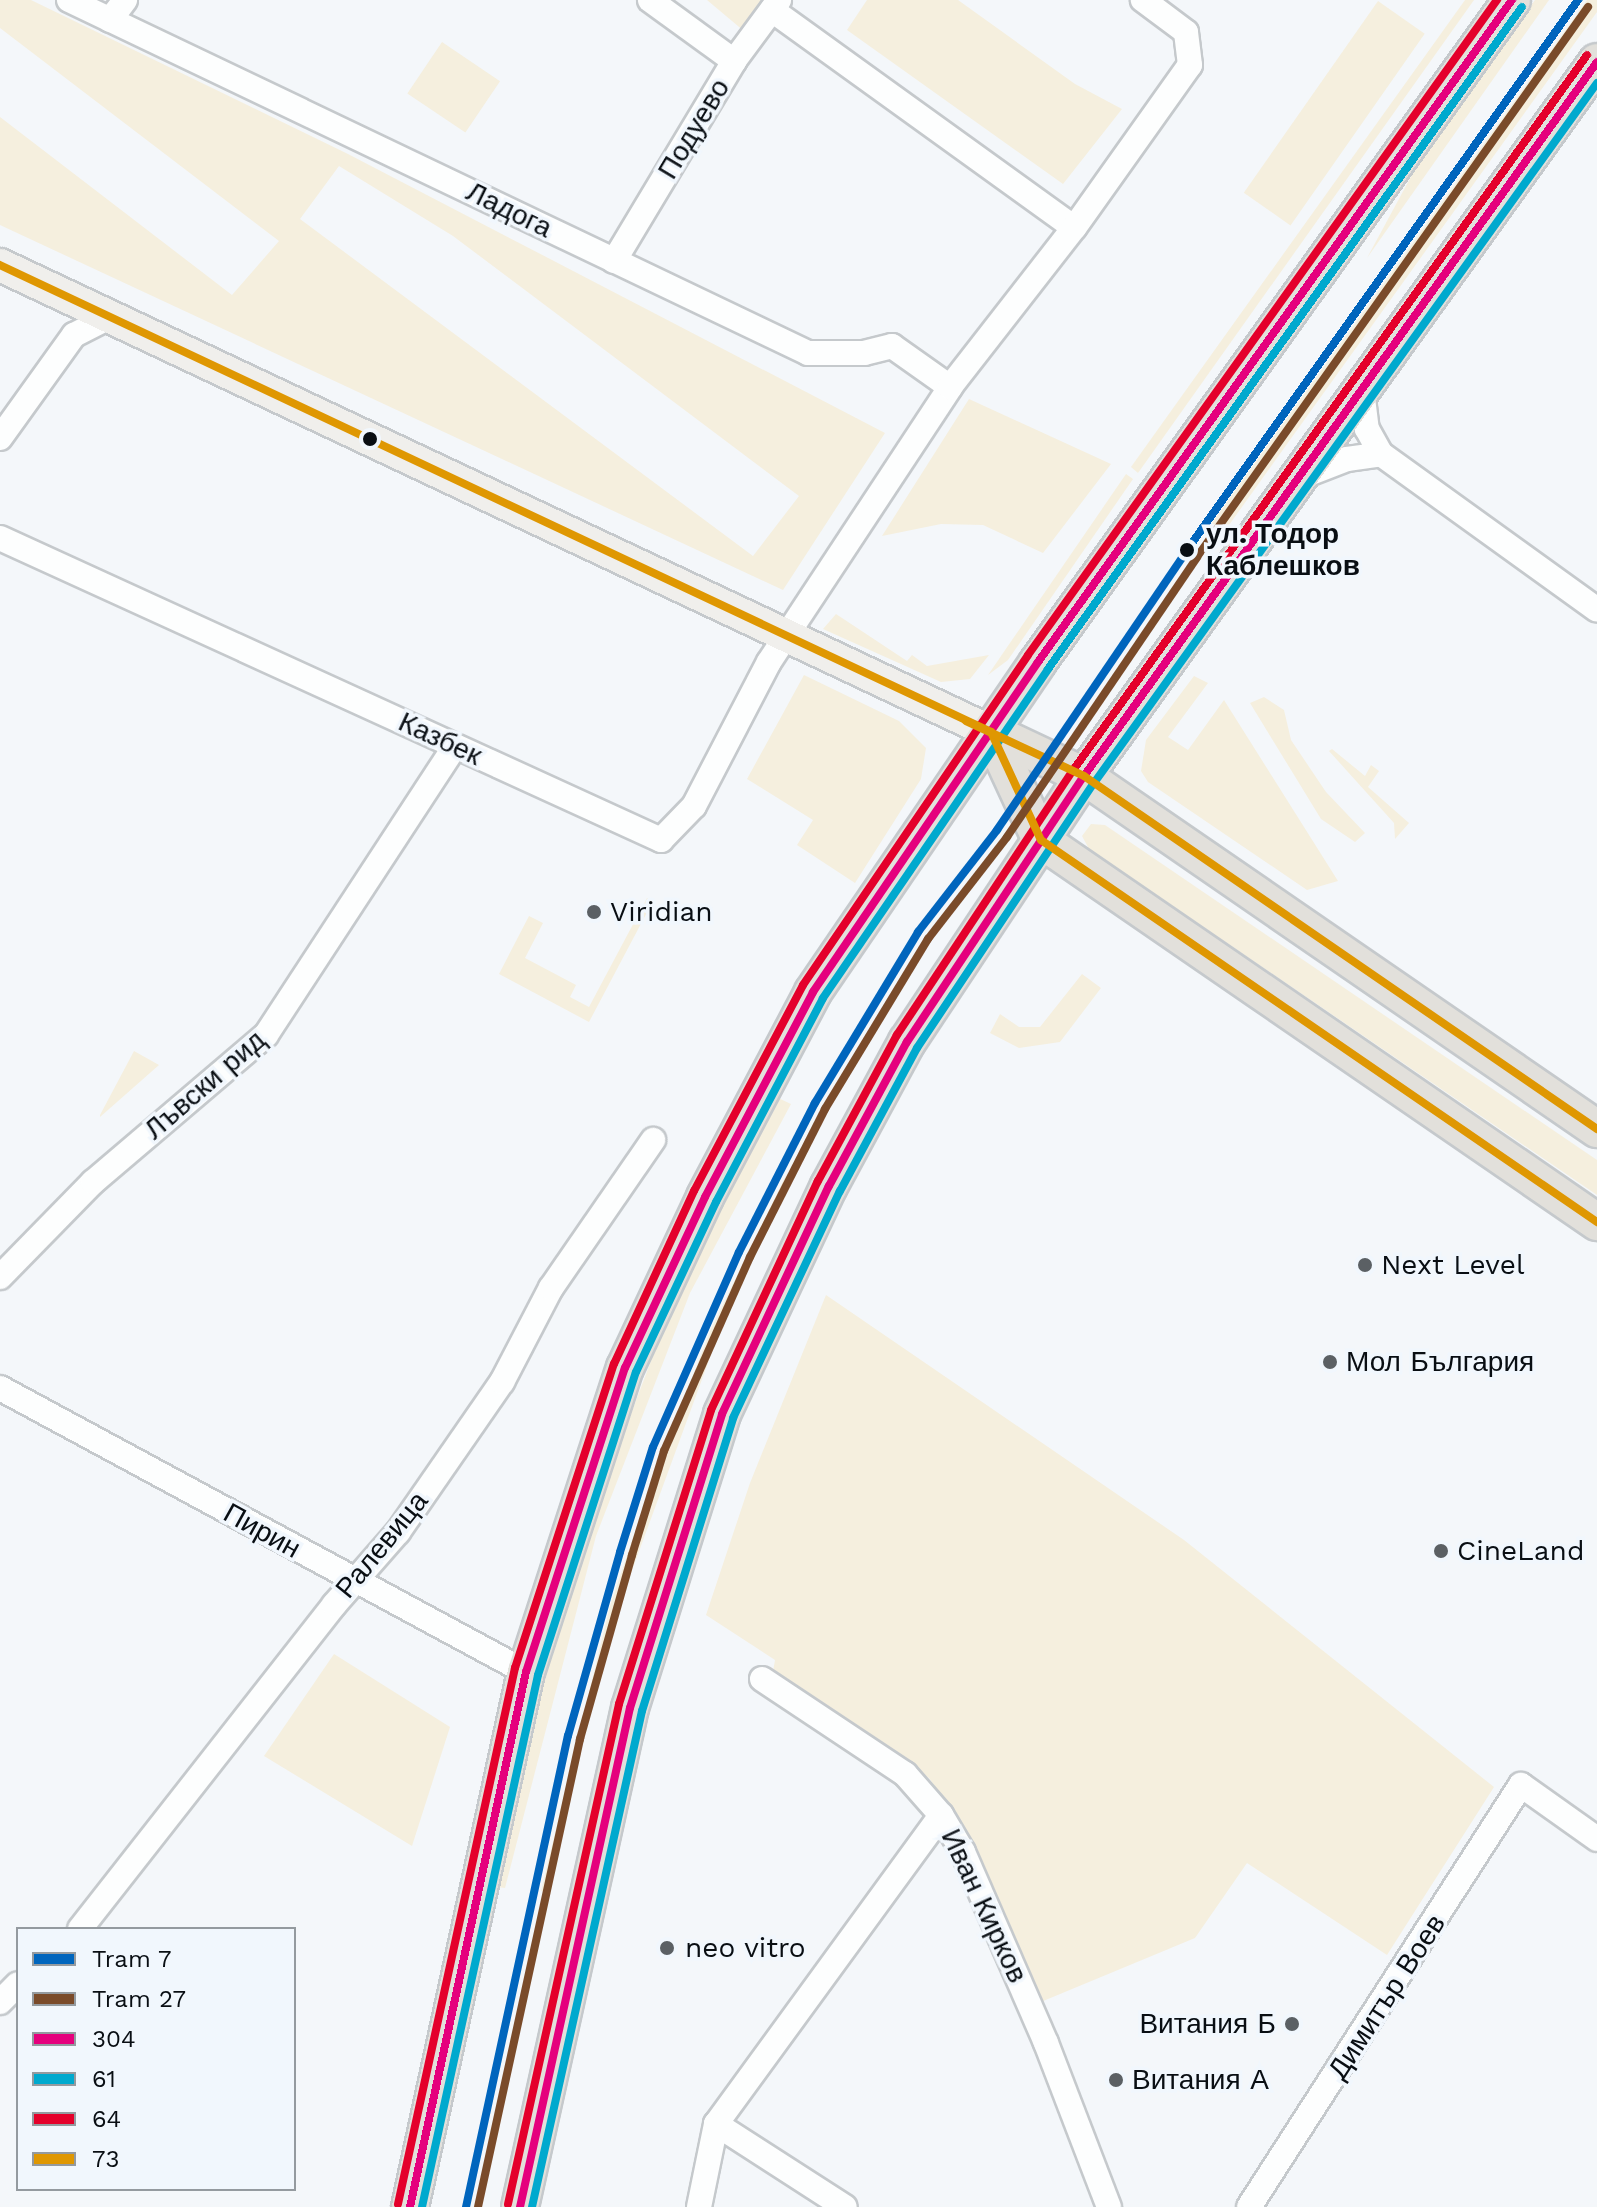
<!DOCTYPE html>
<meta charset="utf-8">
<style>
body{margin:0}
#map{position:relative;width:1597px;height:2207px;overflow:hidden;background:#f4f7fa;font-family:"Work Sans",sans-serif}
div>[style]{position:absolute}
.green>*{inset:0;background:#f5efde;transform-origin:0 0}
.roads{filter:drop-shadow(2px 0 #c5c9cc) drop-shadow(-2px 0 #c5c9cc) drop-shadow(0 2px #c5c9cc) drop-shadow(0 -2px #c5c9cc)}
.street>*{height:24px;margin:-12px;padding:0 12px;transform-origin:12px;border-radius:12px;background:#fdfefe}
.secondary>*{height:32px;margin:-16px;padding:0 16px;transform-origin:16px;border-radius:16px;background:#f0efec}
.primary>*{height:36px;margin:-18px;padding:0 18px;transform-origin:18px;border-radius:18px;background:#e2e0db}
.bus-1>*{height:8px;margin:-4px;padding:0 4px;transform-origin:4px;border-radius:4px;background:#e5007d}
.bus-2>*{height:8px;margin:-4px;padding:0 4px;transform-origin:4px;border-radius:4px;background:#00a9ce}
.bus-3>*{height:8px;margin:-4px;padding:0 4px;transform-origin:4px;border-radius:4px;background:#e4002b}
.bus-4>*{height:8px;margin:-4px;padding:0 4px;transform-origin:4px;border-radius:4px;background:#df9702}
.tram-1>*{height:8px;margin:-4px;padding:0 4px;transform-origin:4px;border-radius:4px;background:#0065bd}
.tram-2>*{height:8px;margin:-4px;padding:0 4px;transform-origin:4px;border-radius:4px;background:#7a4b2a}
.dots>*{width:22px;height:22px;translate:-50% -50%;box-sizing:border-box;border:4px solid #f1f7fd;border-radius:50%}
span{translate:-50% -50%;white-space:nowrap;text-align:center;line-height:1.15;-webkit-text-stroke:7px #f1f7fd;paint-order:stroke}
.street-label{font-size:28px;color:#090e13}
.stop-label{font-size:28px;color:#090e13;font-weight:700}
.left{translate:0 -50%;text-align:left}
.poi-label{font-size:28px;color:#090e13}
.right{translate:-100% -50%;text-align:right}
.legend{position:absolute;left:16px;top:1927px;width:280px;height:264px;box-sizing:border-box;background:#f1f7fd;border:2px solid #949a9f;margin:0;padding:10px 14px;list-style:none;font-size:24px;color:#090e13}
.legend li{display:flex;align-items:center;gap:16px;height:40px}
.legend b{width:40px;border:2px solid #949a9f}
</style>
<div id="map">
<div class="green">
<i style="clip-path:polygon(evenodd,0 0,31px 0,348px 154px,885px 433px,783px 590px,0 225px,0 117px,232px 295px,279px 241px,0 28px,0 0,339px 166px,453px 236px,799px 496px,753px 556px,300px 219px,339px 166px)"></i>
<i style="clip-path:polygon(707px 0,778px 0,751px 37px)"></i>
<i style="clip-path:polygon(867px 0,958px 0,1075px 84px,1122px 109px,1063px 184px,847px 30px)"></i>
<i style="clip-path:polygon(1465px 0,1474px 0,1138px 473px,1131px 467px)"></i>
<i style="clip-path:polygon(1535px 0,1549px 0,1367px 258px,1420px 160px)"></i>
<i style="clip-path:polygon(1587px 0,1597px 0,1597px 12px,1224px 532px,1212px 523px)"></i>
<i style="left:1378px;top:1px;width:57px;height:234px;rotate:35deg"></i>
<i style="left:442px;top:42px;width:70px;height:62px;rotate:34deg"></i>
<i style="clip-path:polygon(969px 399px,1111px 464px,1043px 553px,983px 525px,941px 524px,882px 536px)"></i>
<i style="clip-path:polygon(1126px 474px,1133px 479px,1008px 660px,988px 675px)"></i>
<i style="clip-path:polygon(836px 614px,907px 661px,912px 655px,927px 666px,989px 655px,970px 679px,941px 682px,823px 629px)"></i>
<i style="clip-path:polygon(804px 675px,899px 721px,926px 748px,921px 779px,855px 883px,797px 845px,813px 820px,747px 779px)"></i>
<i style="clip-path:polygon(1194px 676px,1208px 683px,1168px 737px,1188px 750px,1224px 700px,1338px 881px,1307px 890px,1148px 782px,1141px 771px,1146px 740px)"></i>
<i style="clip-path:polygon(1264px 697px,1284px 710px,1291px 740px,1326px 792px,1365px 833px,1355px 842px,1321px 819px,1250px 703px)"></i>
<i style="clip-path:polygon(1332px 749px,1365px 776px,1371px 765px,1379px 771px,1368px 787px,1409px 823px,1395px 839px,1394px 823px,1329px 751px)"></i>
<i style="clip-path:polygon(1091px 824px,1105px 825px,1597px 1160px,1597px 1195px,1089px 849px,1082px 836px)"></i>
<i style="clip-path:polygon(647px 898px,653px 901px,589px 1022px,499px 974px,529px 916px,543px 923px,525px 958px,576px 985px,570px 997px,589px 1007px)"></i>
<i style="clip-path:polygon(1082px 974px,1101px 988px,1060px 1042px,1019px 1048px,990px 1033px,1000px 1014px,1019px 1027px,1040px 1027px)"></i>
<i style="clip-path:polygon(134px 1051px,159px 1065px,100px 1117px,100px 1115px)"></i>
<i style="clip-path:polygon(776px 1097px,791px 1104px,690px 1293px,596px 1536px,505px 1888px,497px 1887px,544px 1675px,586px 1532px,678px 1290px)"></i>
<i style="clip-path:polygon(787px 1173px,773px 1216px,719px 1333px,619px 1606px,584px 1732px,550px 1893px,541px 1891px,610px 1606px,655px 1472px,711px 1329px)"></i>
<i style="clip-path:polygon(826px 1295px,1184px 1540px,1494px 1787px,1387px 1955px,1247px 1863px,1195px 1938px,1036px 2004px,962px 1826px,929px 1778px,772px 1677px,775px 1660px,706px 1615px,750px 1483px)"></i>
<i style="clip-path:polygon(334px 1654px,450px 1727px,412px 1846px,264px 1756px)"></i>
</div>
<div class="roads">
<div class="street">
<i style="left:69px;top:0;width:819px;rotate:25.53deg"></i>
<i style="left:808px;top:353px;width:56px"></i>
<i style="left:864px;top:353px;width:29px;rotate:-14deg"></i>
<i style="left:892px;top:346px;width:71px;rotate:35.3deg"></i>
<i style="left:650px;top:0;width:104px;rotate:36deg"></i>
<i style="left:772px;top:10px;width:372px;rotate:35.8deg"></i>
<i style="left:110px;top:20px;width:25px;rotate:-53deg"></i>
<i style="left:614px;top:261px;width:233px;rotate:-59deg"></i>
<i style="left:734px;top:61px;width:76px;rotate:-53.6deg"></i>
<i style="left:1362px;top:390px;width:39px;rotate:83deg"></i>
<i style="left:1367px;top:429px;width:29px;rotate:61deg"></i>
<i style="left:1381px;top:454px;width:266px;rotate:35.8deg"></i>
<i style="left:0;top:438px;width:127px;rotate:-54.3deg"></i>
<i style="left:74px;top:335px;width:39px;rotate:-27deg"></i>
<i style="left:1303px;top:476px;width:47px;rotate:-21.1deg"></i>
<i style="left:1347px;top:459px;width:34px;rotate:-8deg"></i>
<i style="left:0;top:538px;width:727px;rotate:24.55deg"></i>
<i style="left:661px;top:840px;width:47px;rotate:-45.9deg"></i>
<i style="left:694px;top:806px;width:162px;rotate:-62.5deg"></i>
<i style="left:769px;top:662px;width:329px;rotate:-56.6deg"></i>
<i style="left:950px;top:387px;width:202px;rotate:-52.1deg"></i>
<i style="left:1074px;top:228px;width:200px;rotate:-54.6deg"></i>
<i style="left:1190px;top:65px;width:33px;rotate:-97deg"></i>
<i style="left:1186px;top:32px;width:54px;rotate:-143.3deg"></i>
<i style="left:0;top:1277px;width:133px;rotate:-45.6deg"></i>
<i style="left:93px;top:1182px;width:227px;rotate:-40.4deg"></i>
<i style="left:266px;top:1035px;width:345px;rotate:-56.8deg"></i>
<i style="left:0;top:1388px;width:598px;rotate:28.37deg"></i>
<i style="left:762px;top:1679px;width:172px;rotate:33.6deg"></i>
<i style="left:905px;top:1774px;width:55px;rotate:48.7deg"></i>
<i style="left:941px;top:1815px;width:43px;rotate:59.3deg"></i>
<i style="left:963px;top:1852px;width:208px;rotate:66.5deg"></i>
<i style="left:1046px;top:2043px;width:176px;rotate:69deg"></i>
<i style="left:80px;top:1929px;width:412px;rotate:-51.9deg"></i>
<i style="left:334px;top:1605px;width:97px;rotate:-48.8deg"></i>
<i style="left:398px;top:1532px;width:183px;rotate:-55.3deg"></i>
<i style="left:502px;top:1382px;width:106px;rotate:-62.5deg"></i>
<i style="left:551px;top:1288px;width:180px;rotate:-55.4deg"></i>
<i style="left:0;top:2002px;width:25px;rotate:-45deg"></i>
<i style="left:716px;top:2124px;width:153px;rotate:32.8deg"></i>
<i style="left:699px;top:2207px;width:85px;rotate:-78.4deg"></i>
<i style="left:716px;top:2124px;width:382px;rotate:-53.9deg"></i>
<i style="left:1249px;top:2207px;width:502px;rotate:-57.2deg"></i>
<i style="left:1521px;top:1785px;width:93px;rotate:35.4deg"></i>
</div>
<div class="secondary">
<i style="left:0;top:265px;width:1096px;rotate:25.23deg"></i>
</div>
<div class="primary">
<i style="left:991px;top:732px;width:119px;rotate:65.2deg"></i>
<i style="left:1041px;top:840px;width:675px;rotate:34.49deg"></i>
<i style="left:991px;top:732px;width:103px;rotate:25.3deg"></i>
<i style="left:1084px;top:776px;width:623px;rotate:34.53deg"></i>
<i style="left:410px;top:2207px;width:547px;rotate:-77.77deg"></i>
<i style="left:526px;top:1672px;width:320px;rotate:-72deg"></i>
<i style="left:625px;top:1368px;width:189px;rotate:-64.9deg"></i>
<i style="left:705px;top:1197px;width:232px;rotate:-62.2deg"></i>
<i style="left:813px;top:992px;width:399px;rotate:-55.7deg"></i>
<i style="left:1038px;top:662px;width:814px;rotate:-54.4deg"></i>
<i style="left:520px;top:2207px;width:511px;rotate:-77.57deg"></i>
<i style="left:630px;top:1708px;width:308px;rotate:-72.6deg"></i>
<i style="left:722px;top:1414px;width:252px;rotate:-64.9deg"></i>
<i style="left:829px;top:1186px;width:164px;rotate:-61.6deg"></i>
<i style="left:907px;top:1042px;width:320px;rotate:-56.4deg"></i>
<i style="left:1084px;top:776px;width:879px;rotate:-54.3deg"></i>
</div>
</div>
<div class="bus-1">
<i style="left:410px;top:2207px;width:547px;rotate:-77.77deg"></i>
<i style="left:526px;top:1672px;width:320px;rotate:-72deg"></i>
<i style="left:625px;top:1368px;width:189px;rotate:-64.9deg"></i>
<i style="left:705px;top:1197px;width:232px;rotate:-62.2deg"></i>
<i style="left:813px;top:992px;width:399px;rotate:-55.7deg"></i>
<i style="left:1038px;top:662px;width:814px;rotate:-54.4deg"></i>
<i style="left:520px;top:2207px;width:511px;rotate:-77.57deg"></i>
<i style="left:630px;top:1708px;width:308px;rotate:-72.6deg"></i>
<i style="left:722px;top:1414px;width:252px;rotate:-64.9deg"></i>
<i style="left:829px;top:1186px;width:164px;rotate:-61.6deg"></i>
<i style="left:907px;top:1042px;width:320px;rotate:-56.4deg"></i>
<i style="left:1084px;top:776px;width:879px;rotate:-54.3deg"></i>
</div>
<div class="bus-2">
<i style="left:422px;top:2207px;width:544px;rotate:-77.7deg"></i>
<i style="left:538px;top:1675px;width:318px;rotate:-72.1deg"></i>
<i style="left:636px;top:1372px;width:188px;rotate:-64.8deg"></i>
<i style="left:716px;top:1202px;width:230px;rotate:-62.3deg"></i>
<i style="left:823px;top:998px;width:399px;rotate:-55.6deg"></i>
<i style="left:1048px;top:669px;width:814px;rotate:-54.4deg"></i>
<i style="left:532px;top:2207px;width:508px;rotate:-77.5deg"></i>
<i style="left:642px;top:1711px;width:307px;rotate:-72.7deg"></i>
<i style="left:733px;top:1418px;width:251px;rotate:-64.8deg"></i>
<i style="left:840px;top:1191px;width:162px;rotate:-61.7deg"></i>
<i style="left:917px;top:1048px;width:319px;rotate:-56.3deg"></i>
<i style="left:1094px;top:783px;width:862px;rotate:-54.3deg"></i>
</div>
<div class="bus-3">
<i style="left:398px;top:2204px;width:549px;rotate:-77.69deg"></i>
<i style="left:515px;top:1668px;width:320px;rotate:-72deg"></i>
<i style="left:614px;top:1364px;width:191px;rotate:-65.2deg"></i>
<i style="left:694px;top:1191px;width:233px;rotate:-62.1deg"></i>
<i style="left:803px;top:985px;width:399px;rotate:-55.7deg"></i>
<i style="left:1028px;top:655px;width:806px;rotate:-54.4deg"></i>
<i style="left:508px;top:2204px;width:512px;rotate:-77.48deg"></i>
<i style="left:619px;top:1704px;width:308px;rotate:-72.6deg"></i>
<i style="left:711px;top:1410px;width:253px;rotate:-65deg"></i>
<i style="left:818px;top:1181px;width:166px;rotate:-61.6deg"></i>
<i style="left:897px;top:1035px;width:320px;rotate:-56.4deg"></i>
<i style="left:1074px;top:769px;width:879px;rotate:-54.3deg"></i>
</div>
<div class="bus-4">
<i style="left:0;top:265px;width:1096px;rotate:25.23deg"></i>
<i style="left:991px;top:732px;width:119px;rotate:65.2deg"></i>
<i style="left:1041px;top:840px;width:675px;rotate:34.49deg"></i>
<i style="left:966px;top:721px;width:130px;rotate:25deg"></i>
<i style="left:1084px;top:776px;width:623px;rotate:34.53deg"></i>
</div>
<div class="tram-1">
<i style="left:466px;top:2207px;width:482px;rotate:-77.8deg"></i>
<i style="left:568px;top:1736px;width:191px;rotate:-74.2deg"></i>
<i style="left:620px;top:1552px;width:110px;rotate:-72.6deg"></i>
<i style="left:653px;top:1447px;width:213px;rotate:-66.2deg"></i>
<i style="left:739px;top:1252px;width:167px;rotate:-63deg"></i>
<i style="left:815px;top:1103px;width:200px;rotate:-58.9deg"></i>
<i style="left:918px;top:932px;width:129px;rotate:-52.2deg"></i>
<i style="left:997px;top:830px;width:338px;rotate:-55.8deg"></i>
<i style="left:1187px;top:550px;width:675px;rotate:-54.59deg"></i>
</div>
<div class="tram-2">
<i style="left:478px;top:2207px;width:479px;rotate:-77.7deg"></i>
<i style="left:580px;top:1739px;width:191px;rotate:-74.2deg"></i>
<i style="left:632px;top:1555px;width:109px;rotate:-72.9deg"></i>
<i style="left:664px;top:1451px;width:212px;rotate:-66.1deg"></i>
<i style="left:750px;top:1257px;width:166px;rotate:-63.1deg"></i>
<i style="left:825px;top:1109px;width:199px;rotate:-58.8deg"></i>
<i style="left:928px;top:939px;width:129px;rotate:-52.2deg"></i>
<i style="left:1007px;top:837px;width:338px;rotate:-55.8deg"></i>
<i style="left:1197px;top:557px;width:675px;rotate:-54.59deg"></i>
</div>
<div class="dots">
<i style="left:370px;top:439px;background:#090e13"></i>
<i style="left:1187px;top:550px;background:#090e13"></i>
<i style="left:594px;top:912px;background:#5b6064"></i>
<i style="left:1365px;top:1265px;background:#5b6064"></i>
<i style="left:1330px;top:1362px;background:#5b6064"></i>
<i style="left:1441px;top:1551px;background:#5b6064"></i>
<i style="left:667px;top:1948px;background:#5b6064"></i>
<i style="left:1292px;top:2024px;background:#5b6064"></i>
<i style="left:1116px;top:2080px;background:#5b6064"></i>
</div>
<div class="street-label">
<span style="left:694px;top:129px;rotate:-59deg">Подуево</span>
<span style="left:509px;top:210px;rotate:26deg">Ладога</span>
<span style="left:440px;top:739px;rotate:25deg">Казбек</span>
<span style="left:205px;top:1085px;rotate:-41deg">Лъвски рид</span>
<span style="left:262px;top:1531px;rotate:29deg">Пирин</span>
<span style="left:382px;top:1545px;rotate:-51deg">Ралевица</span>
<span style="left:984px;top:1906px;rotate:65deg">Иван Кирков</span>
<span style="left:1387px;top:1997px;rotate:-57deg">Димитър Воев</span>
</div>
<div class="stop-label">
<span class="left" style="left:1206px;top:550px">ул. Тодор<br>Каблешков</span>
</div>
<div class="poi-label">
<span class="left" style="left:610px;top:912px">Viridian</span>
<span class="left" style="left:1381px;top:1265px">Next Level</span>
<span class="left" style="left:1346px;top:1362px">Мол България</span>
<span class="left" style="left:1457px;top:1551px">CineLand</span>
<span class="left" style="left:685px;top:1948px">neo vitro</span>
<span class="right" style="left:1276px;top:2024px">Витания Б</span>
<span class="left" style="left:1132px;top:2080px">Витания А</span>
</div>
<ul class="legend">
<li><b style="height:10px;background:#0065bd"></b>Tram 7</li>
<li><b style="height:10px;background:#7a4b2a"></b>Tram 27</li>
<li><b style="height:10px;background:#e5007d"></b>304</li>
<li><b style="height:10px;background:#00a9ce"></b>61</li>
<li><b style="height:10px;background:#e4002b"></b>64</li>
<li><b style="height:10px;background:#df9702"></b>73</li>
</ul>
</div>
